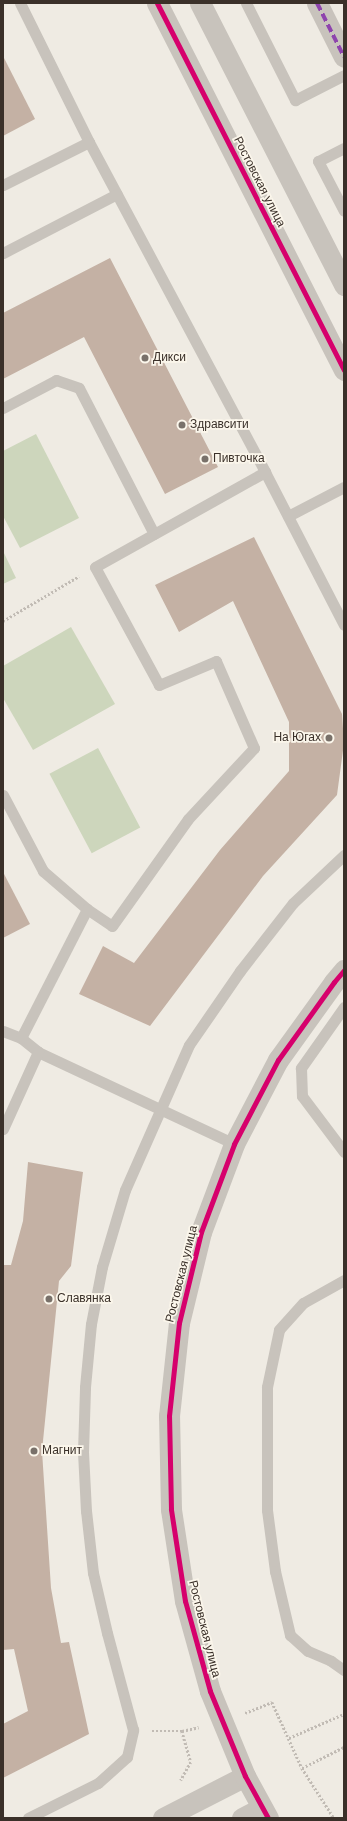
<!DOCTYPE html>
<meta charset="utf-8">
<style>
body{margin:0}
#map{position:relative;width:347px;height:1821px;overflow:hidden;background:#efebe3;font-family:Arial,sans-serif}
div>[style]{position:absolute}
.green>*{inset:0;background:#cdd6bc;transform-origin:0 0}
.building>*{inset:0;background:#c4b1a4}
.path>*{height:2.5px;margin-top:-1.25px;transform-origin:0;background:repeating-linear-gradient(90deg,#c1bbb4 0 2px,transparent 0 4px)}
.lane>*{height:11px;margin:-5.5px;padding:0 5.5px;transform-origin:5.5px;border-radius:5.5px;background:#c8c3bc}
.street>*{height:21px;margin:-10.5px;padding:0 10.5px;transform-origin:10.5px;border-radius:10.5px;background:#c8c3bc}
.quiet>*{height:4px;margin-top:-2px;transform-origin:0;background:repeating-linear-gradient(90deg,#8e44ad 0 8px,transparent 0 12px)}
.cycleway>*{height:5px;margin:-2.5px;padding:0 2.5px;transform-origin:2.5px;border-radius:2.5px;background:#d6006c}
.dots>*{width:11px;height:11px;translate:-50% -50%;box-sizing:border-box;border:2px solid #fbf6eb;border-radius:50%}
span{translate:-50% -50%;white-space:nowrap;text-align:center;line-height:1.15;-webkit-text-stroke:3.5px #fbf6eb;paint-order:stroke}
.street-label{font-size:12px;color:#3a3029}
.poi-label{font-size:12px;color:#3a3029}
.left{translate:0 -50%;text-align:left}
.right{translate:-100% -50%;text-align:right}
.frame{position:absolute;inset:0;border:4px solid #3a3029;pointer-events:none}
</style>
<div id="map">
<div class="green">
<i style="clip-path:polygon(36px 434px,79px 518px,20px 548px,3px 516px,3px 451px)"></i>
<i style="clip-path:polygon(3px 551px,16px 578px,3px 584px)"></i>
<i style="clip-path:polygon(71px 627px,115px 704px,33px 750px,3px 698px,3px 666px)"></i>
<i style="left:98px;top:748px;width:90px;height:55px;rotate:62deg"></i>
</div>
<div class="building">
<i style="clip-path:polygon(3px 56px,35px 119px,3px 136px)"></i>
<i style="clip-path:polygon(110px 258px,218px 467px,165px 494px,84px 337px,3px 379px,3px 313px)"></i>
<i style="clip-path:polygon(254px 537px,342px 714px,344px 743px,337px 795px,263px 876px,150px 1026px,79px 994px,103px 946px,134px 963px,220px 850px,289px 771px,289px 722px,233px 601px,179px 632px,155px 585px)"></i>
<i style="clip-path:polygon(3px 872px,30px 924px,3px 938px)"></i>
<i style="clip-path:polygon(28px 1162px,83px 1172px,71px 1266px,59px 1281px,42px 1451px,51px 1588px,61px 1643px,69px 1642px,89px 1734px,3px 1778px,3px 1724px,28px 1711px,14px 1649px,3px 1650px,3px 1265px,11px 1265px,23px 1221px)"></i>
</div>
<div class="path">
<i style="left:3px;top:621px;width:88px;rotate:-30.6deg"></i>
<i style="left:245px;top:1713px;width:29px;rotate:-22deg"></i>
<i style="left:272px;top:1702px;width:72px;rotate:65.6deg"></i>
<i style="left:302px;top:1768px;width:59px;rotate:57.4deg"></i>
<i style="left:152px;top:1731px;width:30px"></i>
<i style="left:182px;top:1731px;width:32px;rotate:74deg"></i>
<i style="left:191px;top:1762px;width:21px;rotate:119deg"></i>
<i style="left:182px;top:1731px;width:17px;rotate:-13deg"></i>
<i style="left:289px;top:1738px;width:60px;rotate:-23.6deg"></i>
<i style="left:302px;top:1768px;width:47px;rotate:-26.6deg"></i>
</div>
<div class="lane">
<i style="left:20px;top:3px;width:155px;rotate:63.6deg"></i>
<i style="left:89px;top:142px;width:374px;rotate:61.9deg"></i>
<i style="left:265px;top:472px;width:172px;rotate:62.7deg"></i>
<i style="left:246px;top:3px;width:109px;rotate:63.2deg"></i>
<i style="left:295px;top:100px;width:55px;rotate:-27deg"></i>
<i style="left:344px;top:148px;width:29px;rotate:153deg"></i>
<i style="left:318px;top:161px;width:56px;rotate:62.5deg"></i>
<i style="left:3px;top:185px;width:96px;rotate:-26.6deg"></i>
<i style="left:3px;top:253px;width:128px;rotate:-27.4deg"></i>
<i style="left:3px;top:408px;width:60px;rotate:-27.8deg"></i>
<i style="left:56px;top:380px;width:24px;rotate:19deg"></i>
<i style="left:79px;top:388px;width:164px;rotate:62.8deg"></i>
<i style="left:288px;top:516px;width:63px;rotate:-27.4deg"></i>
<i style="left:3px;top:795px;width:86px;rotate:62.2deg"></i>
<i style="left:43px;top:871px;width:58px;rotate:40.8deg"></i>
<i style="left:344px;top:1007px;width:75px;rotate:125.2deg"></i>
<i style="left:301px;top:1068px;width:28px;rotate:88deg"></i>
<i style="left:302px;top:1096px;width:70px;rotate:53.1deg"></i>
<i style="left:3px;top:1031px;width:19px;rotate:21deg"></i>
<i style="left:21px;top:1038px;width:22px;rotate:39deg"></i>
<i style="left:38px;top:1052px;width:217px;rotate:25.1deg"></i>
<i style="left:21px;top:1038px;width:145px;rotate:-62.9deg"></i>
<i style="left:87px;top:909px;width:30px;rotate:34deg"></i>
<i style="left:112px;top:926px;width:131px;rotate:-54.6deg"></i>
<i style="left:188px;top:819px;width:97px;rotate:-47.1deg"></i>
<i style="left:254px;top:748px;width:95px;rotate:-113.6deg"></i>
<i style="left:216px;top:661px;width:62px;rotate:157.2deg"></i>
<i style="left:159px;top:685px;width:134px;rotate:-118.5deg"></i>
<i style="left:95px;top:567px;width:195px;rotate:-29.2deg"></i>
<i style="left:3px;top:1129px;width:85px;rotate:-65.6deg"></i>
<i style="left:344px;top:1280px;width:47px;rotate:150.7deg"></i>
<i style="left:303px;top:1303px;width:36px;rotate:132deg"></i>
<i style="left:279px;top:1330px;width:58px;rotate:101.9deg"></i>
<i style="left:267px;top:1387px;width:123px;rotate:90deg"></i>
<i style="left:267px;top:1510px;width:62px;rotate:82.5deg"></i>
<i style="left:275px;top:1571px;width:66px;rotate:76.8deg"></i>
<i style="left:290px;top:1635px;width:24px;rotate:42deg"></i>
<i style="left:308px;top:1651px;width:25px;rotate:23deg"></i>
<i style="left:331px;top:1661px;width:16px;rotate:35deg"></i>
<i style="left:28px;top:1818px;width:78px;rotate:-26.6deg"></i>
<i style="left:98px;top:1783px;width:39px;rotate:-42deg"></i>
<i style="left:127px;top:1757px;width:28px;rotate:-77deg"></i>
<i style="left:133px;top:1730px;width:100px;rotate:-105deg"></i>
<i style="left:107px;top:1633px;width:62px;rotate:-103.1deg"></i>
<i style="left:93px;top:1573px;width:62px;rotate:-96.4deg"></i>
<i style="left:86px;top:1511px;width:59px;rotate:-92.9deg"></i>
<i style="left:83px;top:1452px;width:65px;rotate:-88.2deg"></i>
<i style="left:85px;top:1387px;width:63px;rotate:-84.6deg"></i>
<i style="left:91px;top:1324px;width:58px;rotate:-79.1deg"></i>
<i style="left:102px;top:1267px;width:80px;rotate:-73.4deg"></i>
<i style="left:125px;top:1190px;width:158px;rotate:-66.2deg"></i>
<i style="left:189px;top:1045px;width:90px;rotate:-55.4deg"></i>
<i style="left:240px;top:971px;width:86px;rotate:-52.1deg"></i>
<i style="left:293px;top:903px;width:70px;rotate:-43.3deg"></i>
</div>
<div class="street">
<i style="left:157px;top:3px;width:412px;rotate:63deg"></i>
<i style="left:200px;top:3px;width:317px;rotate:62.9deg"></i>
<i style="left:317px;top:3px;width:60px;rotate:63.4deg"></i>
<i style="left:163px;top:1818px;width:92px;rotate:-27.1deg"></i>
<i style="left:242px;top:1818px;width:22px;rotate:-27deg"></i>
<i style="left:268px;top:1818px;width:48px;rotate:-118.7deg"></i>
<i style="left:245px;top:1776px;width:92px;rotate:-112.4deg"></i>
<i style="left:210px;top:1691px;width:93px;rotate:-105.5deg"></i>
<i style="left:185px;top:1601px;width:93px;rotate:-98.7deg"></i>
<i style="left:171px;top:1509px;width:93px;rotate:-91.2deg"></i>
<i style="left:169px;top:1416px;width:94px;rotate:-83.9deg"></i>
<i style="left:179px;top:1323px;width:94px;rotate:-76.4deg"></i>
<i style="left:201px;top:1232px;width:94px;rotate:-69.4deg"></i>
<i style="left:234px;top:1144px;width:95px;rotate:-62.4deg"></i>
<i style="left:278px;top:1060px;width:96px;rotate:-54.3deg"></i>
<i style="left:334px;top:982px;width:16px;rotate:-50deg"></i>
</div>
<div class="quiet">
<i style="left:317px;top:3px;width:60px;rotate:63.4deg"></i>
</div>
<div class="cycleway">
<i style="left:157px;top:3px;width:412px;rotate:63deg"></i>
<i style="left:268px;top:1818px;width:48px;rotate:-118.7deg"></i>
<i style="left:245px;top:1776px;width:92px;rotate:-112.4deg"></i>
<i style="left:210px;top:1691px;width:93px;rotate:-105.5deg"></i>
<i style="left:185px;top:1601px;width:93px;rotate:-98.7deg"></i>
<i style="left:171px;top:1509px;width:93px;rotate:-91.2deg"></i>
<i style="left:169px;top:1416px;width:94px;rotate:-83.9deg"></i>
<i style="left:179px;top:1323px;width:94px;rotate:-76.4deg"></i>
<i style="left:201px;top:1232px;width:94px;rotate:-69.4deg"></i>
<i style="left:234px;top:1144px;width:95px;rotate:-62.4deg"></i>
<i style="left:278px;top:1060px;width:96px;rotate:-54.3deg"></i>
<i style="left:334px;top:982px;width:16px;rotate:-50deg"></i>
</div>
<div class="dots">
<i style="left:145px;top:358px;background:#79716a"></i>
<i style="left:182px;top:425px;background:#79716a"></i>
<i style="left:205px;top:459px;background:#79716a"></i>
<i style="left:329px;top:738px;background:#79716a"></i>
<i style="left:49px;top:1299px;background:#79716a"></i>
<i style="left:34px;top:1451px;background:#79716a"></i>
</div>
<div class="street-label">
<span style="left:259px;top:182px;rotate:63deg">Ростовская улица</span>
<span style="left:182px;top:1274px;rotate:-76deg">Ростовская улица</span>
<span style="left:204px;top:1629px;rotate:76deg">Ростовская улица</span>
</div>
<div class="poi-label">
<span class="left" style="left:153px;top:358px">Дикси</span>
<span class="left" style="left:190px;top:425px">Здравсити</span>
<span class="left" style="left:213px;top:459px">Пивточка</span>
<span class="right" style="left:321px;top:738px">На Югах</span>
<span class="left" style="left:57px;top:1299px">Славянка</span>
<span class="left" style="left:42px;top:1451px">Магнит</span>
</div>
<div class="frame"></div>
</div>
